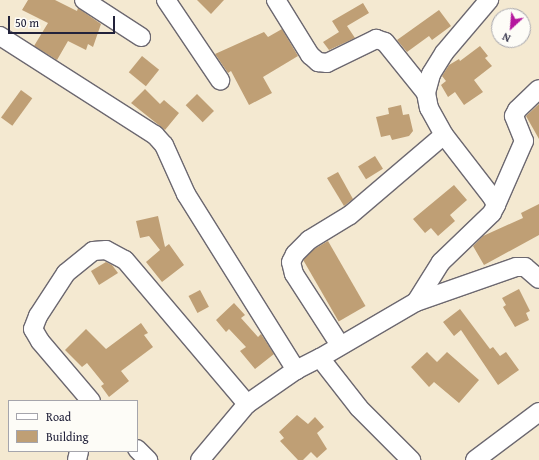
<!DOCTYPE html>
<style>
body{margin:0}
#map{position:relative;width:539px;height:460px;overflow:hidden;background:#f4e9d1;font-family:"Gentium Book Plus",serif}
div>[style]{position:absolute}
.building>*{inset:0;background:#bf9f75;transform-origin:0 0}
.roads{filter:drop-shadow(1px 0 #6c6870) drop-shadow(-1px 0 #6c6870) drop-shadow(0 1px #6c6870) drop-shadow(0 -1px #6c6870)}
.minor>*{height:18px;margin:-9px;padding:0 9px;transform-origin:9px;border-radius:9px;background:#fff}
span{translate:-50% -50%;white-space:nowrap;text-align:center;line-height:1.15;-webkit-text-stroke:3px #fdfcf7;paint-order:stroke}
.legend{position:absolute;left:8px;top:400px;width:130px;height:52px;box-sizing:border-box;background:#fdfcf7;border:1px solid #a5a5ac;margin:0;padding:5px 7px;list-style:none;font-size:12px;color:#22223b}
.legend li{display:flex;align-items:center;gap:8px;height:20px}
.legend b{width:20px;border:1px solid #a5a5ac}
.north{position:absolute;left:491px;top:8px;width:40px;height:40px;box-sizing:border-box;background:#fdfcf7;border:1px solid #a5a5ac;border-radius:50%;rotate:206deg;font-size:11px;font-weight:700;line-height:16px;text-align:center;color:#22223b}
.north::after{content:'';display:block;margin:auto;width:14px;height:18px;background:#b5179e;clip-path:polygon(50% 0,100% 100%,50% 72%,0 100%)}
.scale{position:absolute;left:8px;top:16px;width:107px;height:18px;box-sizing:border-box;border:2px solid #22223b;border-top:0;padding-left:5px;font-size:12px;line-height:14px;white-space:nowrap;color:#22223b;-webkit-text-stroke:3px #fdfcf7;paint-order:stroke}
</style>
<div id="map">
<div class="building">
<i style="clip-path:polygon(28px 0,55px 0,77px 11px,78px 8px,101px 24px,93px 47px,88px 44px,86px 50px,68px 41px,57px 60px,34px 46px,48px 23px,22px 10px)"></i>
<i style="clip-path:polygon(197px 0,224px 0,211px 14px)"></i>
<i style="clip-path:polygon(363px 3px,369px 13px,347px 26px,355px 38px,329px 50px,323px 42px,339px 32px,332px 21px)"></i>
<i style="clip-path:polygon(439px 10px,451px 26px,432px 40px,429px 36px,407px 52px,397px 40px)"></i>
<i style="clip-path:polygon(282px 29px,298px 56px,263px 77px,272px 93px,249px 105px,231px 71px,228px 73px,215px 54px,264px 32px,268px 37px)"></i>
<i style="clip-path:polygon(480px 46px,488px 56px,485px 58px,492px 66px,474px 80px,483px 92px,464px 105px,455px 92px,448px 97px,441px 85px,446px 81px,442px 76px,449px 65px,459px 59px,460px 61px)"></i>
<i style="left:142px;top:56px;width:22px;height:21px;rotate:39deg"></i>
<i style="clip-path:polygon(145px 89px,160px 104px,164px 100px,179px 113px,165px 130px,131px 103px)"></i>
<i style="left:21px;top:90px;width:14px;height:34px;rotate:36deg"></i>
<i style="left:197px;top:94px;width:24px;height:16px;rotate:45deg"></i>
<i style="clip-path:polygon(539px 104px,539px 139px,526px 116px)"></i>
<i style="clip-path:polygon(401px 105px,403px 115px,409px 114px,413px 131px,409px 136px,392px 140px,390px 135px,381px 137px,376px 117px,389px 114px,388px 108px)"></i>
<i style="left:375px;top:156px;width:15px;height:20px;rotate:58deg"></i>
<i style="clip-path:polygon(338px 172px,353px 199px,344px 206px,327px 178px)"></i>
<i style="clip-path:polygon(454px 185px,467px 200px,450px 215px,455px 221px,438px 236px,431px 228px,425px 233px,413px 219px)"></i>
<i style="clip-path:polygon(539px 204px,539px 235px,484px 265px,473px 246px,483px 236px,523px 218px,521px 213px)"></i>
<i style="clip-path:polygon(158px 216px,165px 247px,169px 244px,184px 265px,162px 282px,146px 262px,160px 250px,149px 236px,140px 238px,136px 221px)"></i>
<i style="left:328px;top:241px;width:75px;height:31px;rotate:60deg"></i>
<i style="clip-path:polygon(106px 262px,112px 265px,118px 273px,99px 285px,91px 271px)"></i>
<i style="clip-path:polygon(519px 289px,530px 311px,526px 313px,529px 320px,515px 327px,503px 307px,506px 305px,502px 298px)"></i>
<i style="left:200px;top:290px;width:19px;height:13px;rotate:62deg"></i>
<i style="clip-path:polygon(234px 303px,245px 315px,241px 318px,258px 337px,261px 334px,274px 354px,255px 369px,240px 351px,246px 347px,229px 329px,226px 332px,216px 320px)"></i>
<i style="clip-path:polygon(460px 309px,490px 349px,493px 347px,500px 356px,506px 352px,519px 370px,498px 385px,461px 330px,454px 336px,443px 322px)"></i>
<i style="clip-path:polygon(141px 323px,148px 333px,144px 335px,153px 347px,121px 371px,129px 381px,109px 397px,101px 386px,104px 384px,87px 363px,82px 367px,65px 350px,86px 329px,106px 349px)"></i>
<i style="clip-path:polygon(427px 352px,437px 362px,447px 352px,479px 380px,459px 403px,434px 382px,429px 387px,411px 367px)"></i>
<i style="clip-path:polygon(297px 415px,308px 424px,315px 417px,324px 427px,317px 433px,327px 449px,317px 458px,311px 452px,303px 460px,298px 460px,280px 441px,284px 438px,279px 432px)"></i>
</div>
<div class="roads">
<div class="minor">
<i style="left:84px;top:0;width:68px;rotate:33deg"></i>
<i style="left:166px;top:0;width:97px;rotate:56deg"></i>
<i style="left:276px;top:0;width:65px;rotate:58.3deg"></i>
<i style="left:310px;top:55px;width:11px;rotate:41deg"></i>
<i style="left:318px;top:62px;width:9px;rotate:6deg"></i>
<i style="left:327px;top:63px;width:55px;rotate:-26.1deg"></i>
<i style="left:376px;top:39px;width:9px;rotate:18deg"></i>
<i style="left:385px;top:42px;width:65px;rotate:51.2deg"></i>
<i style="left:426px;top:93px;width:15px;rotate:79deg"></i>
<i style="left:429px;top:108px;width:31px;rotate:61deg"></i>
<i style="left:444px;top:135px;width:78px;rotate:52.3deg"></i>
<i style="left:492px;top:197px;width:9px;rotate:63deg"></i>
<i style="left:496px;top:205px;width:9px;rotate:117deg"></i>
<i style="left:492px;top:213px;width:71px;rotate:136.1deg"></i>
<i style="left:441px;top:262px;width:47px;rotate:122deg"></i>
<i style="left:0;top:36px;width:184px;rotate:32.6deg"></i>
<i style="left:155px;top:135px;width:13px;rotate:48deg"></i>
<i style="left:164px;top:145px;width:54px;rotate:65.8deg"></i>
<i style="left:186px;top:194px;width:208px;rotate:58deg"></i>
<i style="left:426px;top:93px;width:20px;rotate:-75deg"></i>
<i style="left:431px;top:74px;width:25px;rotate:-58deg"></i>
<i style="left:444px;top:53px;width:70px;rotate:-49.7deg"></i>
<i style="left:496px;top:205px;width:70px;rotate:-66.4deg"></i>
<i style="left:524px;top:141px;width:27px;rotate:-112deg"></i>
<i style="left:514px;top:116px;width:7px;rotate:-63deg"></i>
<i style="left:517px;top:110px;width:30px;rotate:-44deg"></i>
<i style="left:340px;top:345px;width:85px;rotate:-122.9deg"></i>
<i style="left:294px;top:274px;width:12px;rotate:-104deg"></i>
<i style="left:291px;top:262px;width:9px;rotate:-63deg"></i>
<i style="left:295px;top:254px;width:20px;rotate:-45deg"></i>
<i style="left:309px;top:240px;width:48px;rotate:-31.4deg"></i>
<i style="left:350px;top:215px;width:123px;rotate:-40.4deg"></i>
<i style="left:320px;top:358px;width:63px;rotate:52deg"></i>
<i style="left:359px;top:408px;width:74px;rotate:45deg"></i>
<i style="left:91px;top:401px;width:79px;rotate:-130.4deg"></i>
<i style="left:40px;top:341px;width:14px;rotate:-120deg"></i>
<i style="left:33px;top:329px;width:14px;rotate:-69deg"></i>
<i style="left:38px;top:316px;width:51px;rotate:-56.9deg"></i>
<i style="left:66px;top:273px;width:35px;rotate:-39deg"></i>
<i style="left:93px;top:251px;width:13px;rotate:-4deg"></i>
<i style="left:106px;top:250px;width:21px;rotate:28deg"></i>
<i style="left:125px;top:260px;width:189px;rotate:49.7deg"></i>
<i style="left:137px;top:449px;width:16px;rotate:45deg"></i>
<i style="left:77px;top:460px;width:9px;rotate:-77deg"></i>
<i style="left:200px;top:460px;width:73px;rotate:-50deg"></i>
<i style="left:247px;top:404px;width:60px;rotate:-34.8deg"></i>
<i style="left:296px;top:370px;width:27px;rotate:-27deg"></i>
<i style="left:320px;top:358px;width:111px;rotate:-30.3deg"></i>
<i style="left:416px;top:302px;width:106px;rotate:-19.3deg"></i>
<i style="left:516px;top:267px;width:9px"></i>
<i style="left:525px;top:267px;width:18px;rotate:41deg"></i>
<i style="left:475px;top:460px;width:80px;rotate:-36.9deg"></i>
</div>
</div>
<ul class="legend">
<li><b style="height:5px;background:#fff"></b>Road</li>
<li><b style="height:11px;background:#bf9f75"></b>Building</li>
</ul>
<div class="north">N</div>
<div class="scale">50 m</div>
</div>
